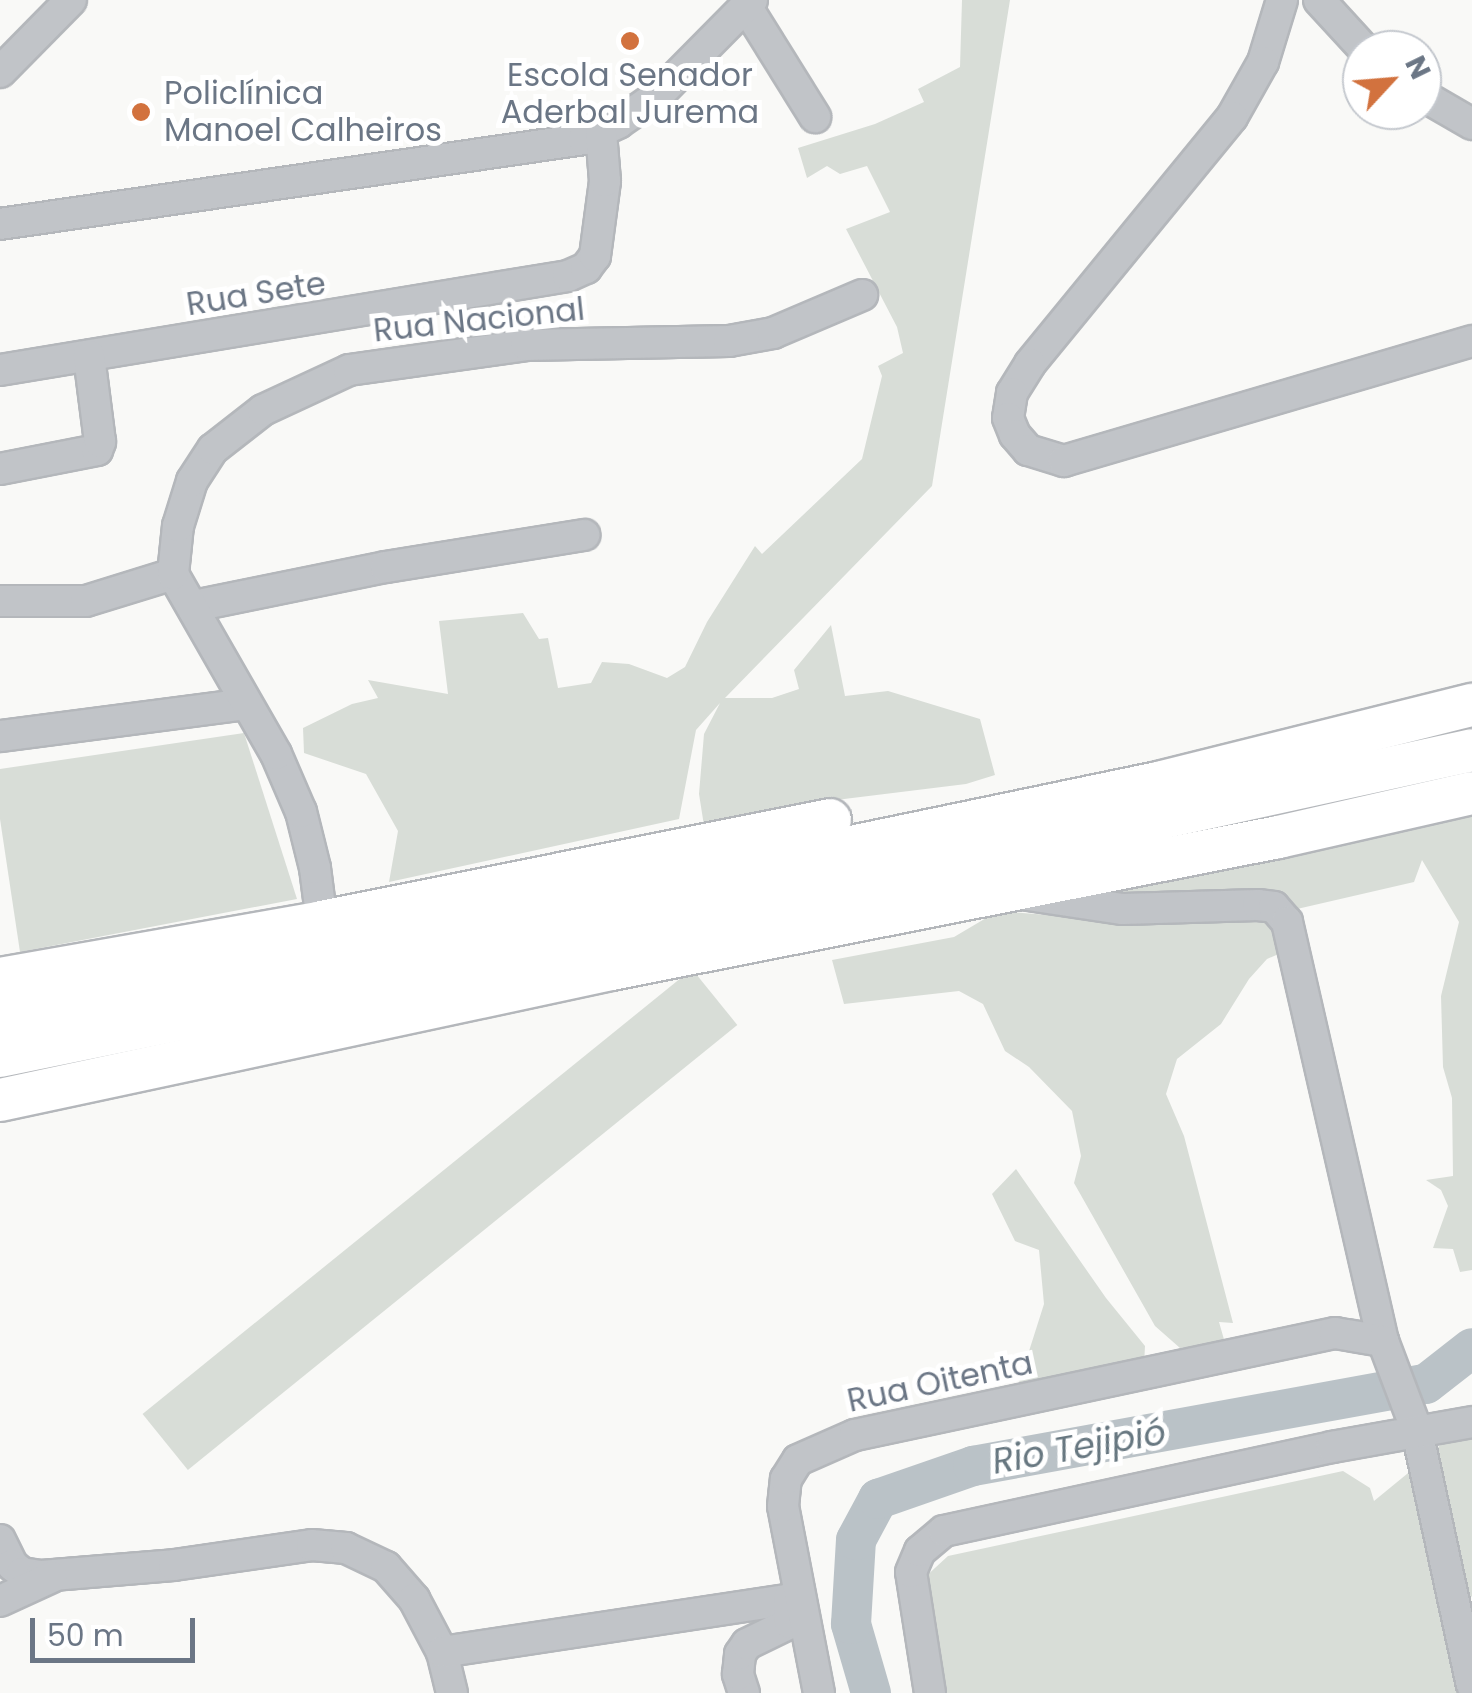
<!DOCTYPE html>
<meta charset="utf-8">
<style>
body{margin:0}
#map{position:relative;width:1472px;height:1693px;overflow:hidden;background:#f9f9f7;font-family:Poppins,sans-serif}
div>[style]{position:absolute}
.green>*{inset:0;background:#d8ddd7;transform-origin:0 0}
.river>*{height:40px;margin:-20px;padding:0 20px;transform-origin:20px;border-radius:20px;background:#bac2c7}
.roads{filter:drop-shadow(2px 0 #b4b7bb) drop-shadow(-2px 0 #b4b7bb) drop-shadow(0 2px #b4b7bb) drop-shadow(0 -2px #b4b7bb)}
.minor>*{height:30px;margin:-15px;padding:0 15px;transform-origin:15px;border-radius:15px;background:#c1c4c8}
.highway>*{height:42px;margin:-21px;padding:0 21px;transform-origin:21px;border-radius:21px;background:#fff}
.dots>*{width:28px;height:28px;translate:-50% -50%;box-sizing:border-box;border:5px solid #fff;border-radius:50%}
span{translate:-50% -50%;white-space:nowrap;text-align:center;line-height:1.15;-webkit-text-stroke:10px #fff;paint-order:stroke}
.poi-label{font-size:32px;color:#6b7685}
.left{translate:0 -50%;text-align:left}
.street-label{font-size:32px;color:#6b7685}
.water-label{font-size:35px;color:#677780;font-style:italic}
.north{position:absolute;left:1342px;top:30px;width:100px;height:100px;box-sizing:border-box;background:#fff;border:2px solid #c4c8ce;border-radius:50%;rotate:64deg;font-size:28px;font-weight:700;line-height:40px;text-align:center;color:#6b7685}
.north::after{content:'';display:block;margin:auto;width:35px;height:45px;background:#d2723e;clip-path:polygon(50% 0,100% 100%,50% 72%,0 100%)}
.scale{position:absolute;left:30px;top:1618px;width:165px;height:45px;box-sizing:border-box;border:5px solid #6b7685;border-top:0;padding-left:12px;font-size:30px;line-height:35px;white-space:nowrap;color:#6b7685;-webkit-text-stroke:8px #fff;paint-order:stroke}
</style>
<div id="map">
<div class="green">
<i style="clip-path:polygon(962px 0,1010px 0,932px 486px,725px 698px,772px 698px,799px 689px,794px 670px,831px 625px,845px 696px,888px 691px,980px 719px,995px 775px,966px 784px,836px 800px,705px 832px,699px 794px,704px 734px,720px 703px,696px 730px,679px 819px,389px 882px,398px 831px,366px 774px,304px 753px,303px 728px,352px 704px,378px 698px,368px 680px,448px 694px,439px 621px,523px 613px,539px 639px,548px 638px,558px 688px,591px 683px,602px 662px,629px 664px,667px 678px,685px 667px,707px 622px,755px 546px,762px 554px,862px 459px,882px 376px,878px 366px,903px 353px,897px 327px,846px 229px,890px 212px,867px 166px,840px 174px,827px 166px,807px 178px,798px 148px,875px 124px,924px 102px,918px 89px,960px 67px)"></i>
<i style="clip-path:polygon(244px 733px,297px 899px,20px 952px,0 819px,0 769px)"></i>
<i style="clip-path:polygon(1472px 805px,1472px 1270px,1460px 1272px,1453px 1249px,1433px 1248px,1448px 1206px,1441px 1190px,1426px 1180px,1453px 1176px,1452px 1098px,1443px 1067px,1441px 996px,1459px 922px,1422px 860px,1414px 882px,1284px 912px,1049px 895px)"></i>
<i style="clip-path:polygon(998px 911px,1100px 919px,1272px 918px,1281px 953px,1267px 959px,1249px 979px,1221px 1024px,1177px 1059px,1166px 1094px,1184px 1136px,1233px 1323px,1219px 1322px,1225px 1343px,1180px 1348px,1155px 1326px,1074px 1183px,1081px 1156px,1072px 1111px,1029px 1067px,1005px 1051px,983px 1004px,959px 991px,844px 1004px,832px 960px,954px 937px)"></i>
<i style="left:692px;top:969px;width:72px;height:707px;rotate:51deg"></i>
<i style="clip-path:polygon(1016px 1169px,1106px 1298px,1145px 1346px,1144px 1366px,1016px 1392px,1044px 1304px,1039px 1250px,1015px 1241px,992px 1194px)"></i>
<i style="clip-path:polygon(1472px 1433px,1472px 1596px,1467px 1601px,1434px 1451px,1448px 1438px)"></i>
<i style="clip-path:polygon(1413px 1469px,1463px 1693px,946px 1693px,923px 1579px,948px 1556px,1343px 1471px,1370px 1488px,1374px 1501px)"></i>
</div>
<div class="river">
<i style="left:871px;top:1693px;width:72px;rotate:-106.2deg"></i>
<i style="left:851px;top:1624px;width:84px;rotate:-86.6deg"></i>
<i style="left:856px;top:1540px;width:47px;rotate:-61.8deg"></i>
<i style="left:878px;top:1499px;width:101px;rotate:-19.2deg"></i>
<i style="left:973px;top:1466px;width:460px;rotate:-10.3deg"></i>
<i style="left:1426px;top:1384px;width:58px;rotate:-38deg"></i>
</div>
<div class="roads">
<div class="minor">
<i style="left:1282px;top:0;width:65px;rotate:107deg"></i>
<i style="left:1263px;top:62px;width:63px;rotate:119.4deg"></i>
<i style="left:1232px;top:117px;width:319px;rotate:129.3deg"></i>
<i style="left:1030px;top:364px;width:34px;rotate:122deg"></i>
<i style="left:1012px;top:393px;width:25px;rotate:99deg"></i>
<i style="left:1008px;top:418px;width:18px;rotate:68deg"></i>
<i style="left:1015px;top:435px;width:20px;rotate:49deg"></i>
<i style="left:1028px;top:450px;width:38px;rotate:17deg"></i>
<i style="left:1064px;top:461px;width:425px;rotate:-16.4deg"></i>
<i style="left:1319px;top:0;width:68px;rotate:47.4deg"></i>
<i style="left:746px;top:6px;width:131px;rotate:58.1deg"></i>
<i style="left:0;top:72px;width:101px;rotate:-45.4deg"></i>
<i style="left:1422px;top:95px;width:58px;rotate:30.1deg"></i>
<i style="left:0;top:224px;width:590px;rotate:-8.28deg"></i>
<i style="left:584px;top:139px;width:38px;rotate:-25deg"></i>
<i style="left:618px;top:123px;width:47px;rotate:-34.7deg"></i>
<i style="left:657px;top:96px;width:135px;rotate:-45.3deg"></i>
<i style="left:0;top:370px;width:576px;rotate:-9.4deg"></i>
<i style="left:568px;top:276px;width:20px;rotate:-24deg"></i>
<i style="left:586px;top:268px;width:15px;rotate:-53deg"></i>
<i style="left:595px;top:256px;width:76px;rotate:-82.4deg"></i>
<i style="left:605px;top:181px;width:49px;rotate:-94.7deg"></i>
<i style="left:0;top:469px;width:99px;rotate:-11.1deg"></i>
<i style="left:97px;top:450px;width:9px;rotate:-69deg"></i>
<i style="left:100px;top:442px;width:87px;rotate:-97.3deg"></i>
<i style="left:0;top:601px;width:86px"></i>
<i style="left:86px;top:601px;width:91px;rotate:-17.2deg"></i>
<i style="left:194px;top:606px;width:196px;rotate:-11.5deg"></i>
<i style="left:386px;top:567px;width:201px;rotate:-9.2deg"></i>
<i style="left:0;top:736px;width:248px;rotate:-7.4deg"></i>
<i style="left:1021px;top:894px;width:103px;rotate:8.4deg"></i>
<i style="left:1123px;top:909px;width:135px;rotate:-1.7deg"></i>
<i style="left:1258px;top:905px;width:16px;rotate:7deg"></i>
<i style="left:1274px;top:907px;width:20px;rotate:49deg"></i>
<i style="left:1287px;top:922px;width:430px;rotate:77.1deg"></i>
<i style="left:322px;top:922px;width:54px;rotate:-97.4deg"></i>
<i style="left:315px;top:868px;width:58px;rotate:-104deg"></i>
<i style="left:301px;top:812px;width:63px;rotate:-113.3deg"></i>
<i style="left:276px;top:754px;width:207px;rotate:-119.8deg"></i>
<i style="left:173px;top:574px;width:48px;rotate:-84.1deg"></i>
<i style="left:178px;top:526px;width:47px;rotate:-72.7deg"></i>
<i style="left:192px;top:481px;width:38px;rotate:-57deg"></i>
<i style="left:213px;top:449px;width:63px;rotate:-38deg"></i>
<i style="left:263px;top:410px;width:95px;rotate:-24.9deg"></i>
<i style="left:349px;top:370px;width:179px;rotate:-8deg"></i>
<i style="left:526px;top:345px;width:203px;rotate:-1.1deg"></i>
<i style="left:729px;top:341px;width:45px;rotate:-10.3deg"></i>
<i style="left:773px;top:333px;width:97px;rotate:-23.1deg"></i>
<i style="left:0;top:1540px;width:28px;rotate:64deg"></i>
<i style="left:12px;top:1565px;width:13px;rotate:39deg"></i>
<i style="left:22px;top:1573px;width:19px;rotate:9deg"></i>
<i style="left:41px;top:1576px;width:133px;rotate:-4.7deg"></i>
<i style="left:174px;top:1565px;width:139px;rotate:-8.2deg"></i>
<i style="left:312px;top:1545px;width:34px;rotate:5deg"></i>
<i style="left:346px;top:1548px;width:44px;rotate:25.4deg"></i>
<i style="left:386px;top:1567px;width:43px;rotate:48.8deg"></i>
<i style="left:414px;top:1599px;width:60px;rotate:62.2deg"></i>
<i style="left:442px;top:1652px;width:42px;rotate:76.3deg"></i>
<i style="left:0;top:1601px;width:57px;rotate:-24.8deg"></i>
<i style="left:442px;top:1652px;width:361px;rotate:-8.6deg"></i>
<i style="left:744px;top:1693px;width:20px;rotate:-108deg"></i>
<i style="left:738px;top:1674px;width:20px;rotate:-84deg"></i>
<i style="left:740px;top:1654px;width:12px;rotate:-55deg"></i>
<i style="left:747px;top:1644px;width:48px;rotate:-26deg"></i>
<i style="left:790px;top:1623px;width:24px;rotate:-92deg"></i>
<i style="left:819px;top:1693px;width:190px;rotate:-100.9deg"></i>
<i style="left:783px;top:1506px;width:27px;rotate:-84deg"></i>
<i style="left:786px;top:1479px;width:22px;rotate:-58deg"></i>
<i style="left:798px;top:1460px;width:62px;rotate:-23.7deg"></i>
<i style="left:855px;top:1435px;width:491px;rotate:-12deg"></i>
<i style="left:1335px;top:1333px;width:49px;rotate:9.5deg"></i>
<i style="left:1383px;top:1341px;width:96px;rotate:69.3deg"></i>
<i style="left:1417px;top:1431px;width:260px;rotate:77.8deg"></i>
<i style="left:930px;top:1693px;width:122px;rotate:-98.9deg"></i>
<i style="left:911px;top:1572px;width:23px;rotate:-67deg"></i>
<i style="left:920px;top:1551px;width:31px;rotate:-40deg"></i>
<i style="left:944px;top:1531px;width:397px;rotate:-12.2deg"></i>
<i style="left:1332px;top:1447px;width:142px;rotate:-10.1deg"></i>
</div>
<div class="highway">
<i style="left:0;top:979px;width:327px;rotate:-10deg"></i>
<i style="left:322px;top:922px;width:518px;rotate:-11.35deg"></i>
<i style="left:0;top:1020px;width:349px;rotate:-11.1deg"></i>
<i style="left:343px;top:953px;width:833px;rotate:-11.78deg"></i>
<i style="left:1158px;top:783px;width:324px;rotate:-14deg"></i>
<i style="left:0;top:1056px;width:1138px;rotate:-11.56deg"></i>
<i style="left:1115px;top:828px;width:365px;rotate:-12.3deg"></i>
<i style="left:0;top:1100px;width:625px;rotate:-12.1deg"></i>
<i style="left:611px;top:969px;width:680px;rotate:-11.19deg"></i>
<i style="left:1278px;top:837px;width:199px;rotate:-12.8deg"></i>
</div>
</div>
<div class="dots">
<i style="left:630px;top:41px;background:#d2723e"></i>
<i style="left:141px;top:112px;background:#d2723e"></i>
</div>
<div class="poi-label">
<span style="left:630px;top:94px">Escola Senador<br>Aderbal Jurema</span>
<span class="left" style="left:164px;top:112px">Policlínica<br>Manoel Calheiros</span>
</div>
<div class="street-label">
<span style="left:256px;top:294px;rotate:-9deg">Rua Sete</span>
<span style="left:479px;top:320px;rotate:-6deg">Rua Nacional</span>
<span style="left:940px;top:1382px;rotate:-12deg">Rua Oitenta</span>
</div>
<div class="water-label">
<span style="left:1079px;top:1447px;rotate:-10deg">Rio Tejipió</span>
</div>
<div class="north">N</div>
<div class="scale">50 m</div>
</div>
